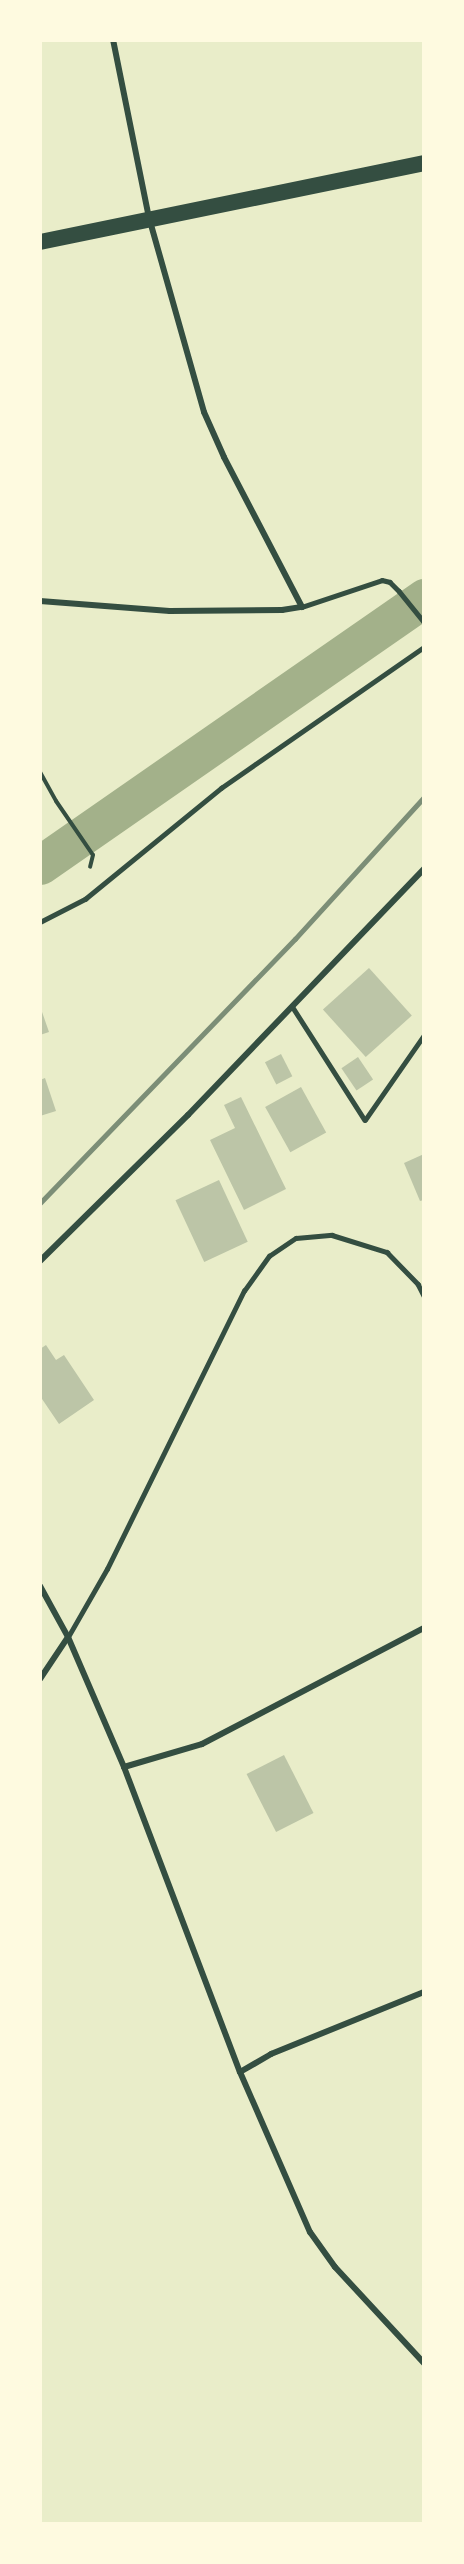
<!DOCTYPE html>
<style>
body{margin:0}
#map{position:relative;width:464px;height:2564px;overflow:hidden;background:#e9edc9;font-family:Manrope,sans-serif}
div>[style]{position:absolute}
.canal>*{height:39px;margin:-19.5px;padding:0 19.5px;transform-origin:19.5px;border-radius:19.5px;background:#a3b18a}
.building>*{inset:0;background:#bcc5a7;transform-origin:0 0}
.path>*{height:4px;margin:-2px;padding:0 2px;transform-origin:2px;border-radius:2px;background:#344e41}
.service>*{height:4.5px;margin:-2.25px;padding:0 2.25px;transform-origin:2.25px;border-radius:2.25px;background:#344e41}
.minor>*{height:6px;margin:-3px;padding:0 3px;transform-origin:3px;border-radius:3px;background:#344e41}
.trunk>*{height:16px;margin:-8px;padding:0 8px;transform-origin:8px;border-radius:8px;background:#344e41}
.rail>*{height:4.5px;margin:-2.25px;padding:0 2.25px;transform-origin:2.25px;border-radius:2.25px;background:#7c8e77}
span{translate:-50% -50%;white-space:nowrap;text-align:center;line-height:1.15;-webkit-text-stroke:6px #fefae0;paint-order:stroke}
.frame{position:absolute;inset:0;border:42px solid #fefae0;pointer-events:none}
</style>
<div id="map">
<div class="canal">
<i style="left:40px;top:865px;width:468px;rotate:-34.8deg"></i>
</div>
<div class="building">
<i style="left:369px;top:968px;width:64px;height:62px;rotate:48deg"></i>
<i style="clip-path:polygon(41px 1009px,49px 1032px,40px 1035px,40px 1010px)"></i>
<i style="left:281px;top:1054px;width:25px;height:18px;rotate:63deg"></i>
<i style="left:358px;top:1057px;width:27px;height:20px;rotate:56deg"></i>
<i style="clip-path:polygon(45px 1078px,56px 1111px,40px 1116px,40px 1080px)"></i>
<i style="left:301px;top:1087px;width:52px;height:41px;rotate:61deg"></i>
<i style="clip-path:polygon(241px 1097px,286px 1189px,244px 1210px,210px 1140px,235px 1128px,224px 1105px)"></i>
<i style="clip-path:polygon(424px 1154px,424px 1200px,420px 1201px,404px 1163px)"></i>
<i style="left:219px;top:1180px;width:68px;height:48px;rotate:65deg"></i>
<i style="clip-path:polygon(46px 1345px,56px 1360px,64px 1355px,94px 1400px,59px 1424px,40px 1396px,40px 1349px)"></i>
<i style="left:284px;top:1755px;width:65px;height:42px;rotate:63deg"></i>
</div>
<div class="path">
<i style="left:40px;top:772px;width:33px;rotate:61deg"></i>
<i style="left:56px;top:801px;width:65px;rotate:55.6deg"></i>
<i style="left:93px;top:855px;width:12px;rotate:104deg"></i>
</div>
<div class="service">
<i style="left:302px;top:607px;width:84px;rotate:-18.6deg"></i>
<i style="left:382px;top:580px;width:8px;rotate:14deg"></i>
<i style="left:390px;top:582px;width:13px;rotate:45deg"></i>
<i style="left:399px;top:591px;width:40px;rotate:51deg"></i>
<i style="left:40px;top:922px;width:51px;rotate:-27.1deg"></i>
<i style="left:85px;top:899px;width:176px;rotate:-39.2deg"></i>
<i style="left:221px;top:788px;width:247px;rotate:-34.8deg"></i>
<i style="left:292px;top:1006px;width:135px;rotate:57.4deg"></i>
<i style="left:365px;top:1120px;width:103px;rotate:-55.2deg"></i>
<i style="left:68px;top:1637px;width:78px;rotate:-60.2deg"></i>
<i style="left:107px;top:1569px;width:310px;rotate:-63.8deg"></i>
<i style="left:244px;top:1291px;width:43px;rotate:-54.5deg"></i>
<i style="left:269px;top:1256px;width:32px;rotate:-34deg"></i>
<i style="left:296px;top:1238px;width:36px;rotate:-5deg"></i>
<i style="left:332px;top:1235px;width:58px;rotate:17.2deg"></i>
<i style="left:387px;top:1252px;width:45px;rotate:45.9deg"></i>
<i style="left:418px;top:1284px;width:13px;rotate:63deg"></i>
</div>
<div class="minor">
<i style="left:40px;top:601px;width:130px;rotate:4.4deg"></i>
<i style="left:170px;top:611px;width:112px;rotate:-0.5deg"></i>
<i style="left:282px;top:610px;width:20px;rotate:-9deg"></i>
<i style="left:302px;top:607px;width:169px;rotate:-117.5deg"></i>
<i style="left:224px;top:457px;width:49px;rotate:-114deg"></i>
<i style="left:204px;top:412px;width:202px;rotate:-105.8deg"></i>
<i style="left:149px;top:218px;width:182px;rotate:-101.4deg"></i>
<i style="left:40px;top:1261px;width:208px;rotate:-44.6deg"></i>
<i style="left:188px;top:1115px;width:341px;rotate:-46.2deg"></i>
<i style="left:40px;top:1586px;width:58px;rotate:61.2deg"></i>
<i style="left:68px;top:1637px;width:142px;rotate:66.7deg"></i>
<i style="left:124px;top:1767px;width:326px;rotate:69.2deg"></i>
<i style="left:240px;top:2072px;width:175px;rotate:66.4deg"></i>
<i style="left:310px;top:2232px;width:43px;rotate:54.5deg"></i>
<i style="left:335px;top:2267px;width:131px;rotate:47.2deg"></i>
<i style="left:40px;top:1679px;width:50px;rotate:-56.3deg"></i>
<i style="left:124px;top:1767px;width:81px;rotate:-16.4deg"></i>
<i style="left:202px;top:1744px;width:250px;rotate:-27.6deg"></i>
<i style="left:240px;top:2072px;width:36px;rotate:-30deg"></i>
<i style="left:271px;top:2054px;width:165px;rotate:-22.1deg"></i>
</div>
<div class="trunk">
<i style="left:40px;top:242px;width:392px;rotate:-11.6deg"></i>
</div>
<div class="rail">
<i style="left:40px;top:1203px;width:367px;rotate:-46deg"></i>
<i style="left:295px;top:939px;width:192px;rotate:-47.7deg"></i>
</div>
<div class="frame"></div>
</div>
